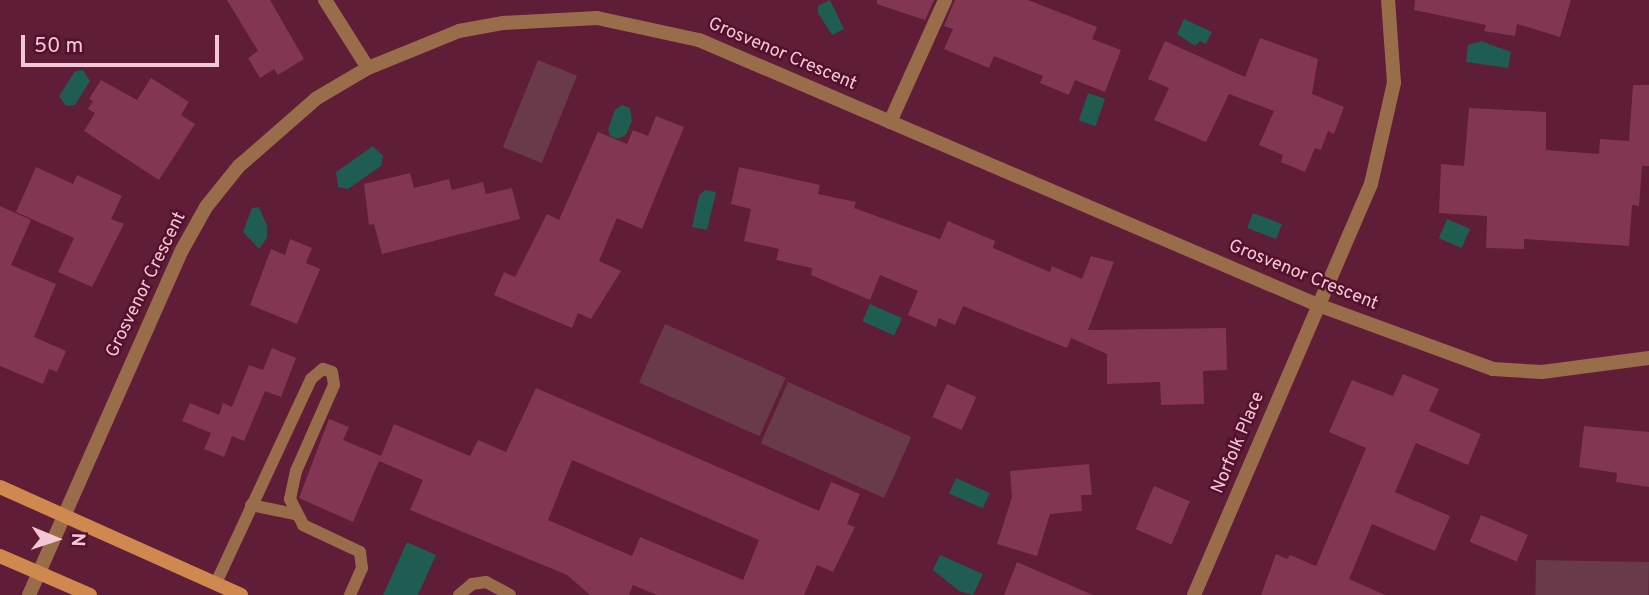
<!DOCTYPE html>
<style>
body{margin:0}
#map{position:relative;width:1649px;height:595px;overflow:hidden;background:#5f1d37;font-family:Overpass,sans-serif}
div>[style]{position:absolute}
.green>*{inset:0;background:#693b4a;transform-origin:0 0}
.water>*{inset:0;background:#1f5c51;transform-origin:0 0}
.building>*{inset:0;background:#823652;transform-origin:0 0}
.service>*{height:12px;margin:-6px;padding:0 6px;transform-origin:6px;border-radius:6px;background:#9a6d4a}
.minor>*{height:14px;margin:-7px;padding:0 7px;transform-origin:7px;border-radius:7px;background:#9a6d4a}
.secondary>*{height:14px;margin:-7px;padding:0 7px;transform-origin:7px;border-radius:7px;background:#cf894e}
span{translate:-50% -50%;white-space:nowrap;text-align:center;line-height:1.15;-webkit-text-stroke:5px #53112d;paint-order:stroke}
.street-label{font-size:18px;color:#f2c8d4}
.north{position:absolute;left:21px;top:504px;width:70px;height:70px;-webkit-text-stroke:5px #53112d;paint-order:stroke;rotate:92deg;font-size:19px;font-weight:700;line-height:28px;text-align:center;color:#f2c8d4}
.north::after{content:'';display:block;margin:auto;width:24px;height:32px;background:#f2c8d4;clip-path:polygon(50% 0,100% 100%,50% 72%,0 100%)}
.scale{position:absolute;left:21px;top:35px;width:198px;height:32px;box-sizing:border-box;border:4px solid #f2c8d4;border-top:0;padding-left:9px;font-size:21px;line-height:24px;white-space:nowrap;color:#f2c8d4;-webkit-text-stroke:5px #53112d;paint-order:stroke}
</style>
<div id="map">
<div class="green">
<i style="left:538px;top:60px;width:42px;height:94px;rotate:22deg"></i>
<i style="left:665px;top:324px;width:132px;height:64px;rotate:24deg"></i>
<i style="left:788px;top:382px;width:135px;height:67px;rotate:24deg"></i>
<i style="left:1536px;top:560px;width:113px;height:35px;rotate:1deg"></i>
</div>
<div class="water">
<i style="clip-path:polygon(830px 0,844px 29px,832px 35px,818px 13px,818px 6px)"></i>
<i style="clip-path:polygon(1184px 19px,1212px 32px,1206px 44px,1200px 41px,1195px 46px,1177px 34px)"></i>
<i style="clip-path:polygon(1481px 41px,1511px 52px,1508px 68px,1466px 62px,1468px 45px)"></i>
<i style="clip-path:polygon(83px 70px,90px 81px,75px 105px,66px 106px,59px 96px,75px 71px)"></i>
<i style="left:1088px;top:93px;width:18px;height:29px;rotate:19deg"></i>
<i style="clip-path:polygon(622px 105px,630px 108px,632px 121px,626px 135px,618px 139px,610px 136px,608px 129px,615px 110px)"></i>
<i style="clip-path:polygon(373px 146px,383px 156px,381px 166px,348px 189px,338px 187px,336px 172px)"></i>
<i style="clip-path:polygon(705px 190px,716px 192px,707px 230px,692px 227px,699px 195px)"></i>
<i style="clip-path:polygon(259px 207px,267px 226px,267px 238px,259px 249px,243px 232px,252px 208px)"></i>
<i style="left:1253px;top:213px;width:31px;height:16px;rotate:21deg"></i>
<i style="left:1447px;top:219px;width:25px;height:21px;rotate:23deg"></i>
<i style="left:870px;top:304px;width:35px;height:19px;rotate:24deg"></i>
<i style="left:956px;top:478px;width:37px;height:17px;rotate:24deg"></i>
<i style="clip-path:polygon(407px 542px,436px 555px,418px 595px,383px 595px)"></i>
<i style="clip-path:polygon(940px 555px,983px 574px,973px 595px,959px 591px,933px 570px)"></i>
</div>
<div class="building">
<i style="clip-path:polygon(227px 0,270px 0,304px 59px,278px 75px,274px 69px,260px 78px,248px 58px,258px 51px)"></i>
<i style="clip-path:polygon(877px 0,934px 0,925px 20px,877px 4px)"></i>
<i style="clip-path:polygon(955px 0,1028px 0,1097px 27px,1092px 39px,1121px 50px,1105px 92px,1075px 80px,1069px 95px,1040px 83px,1043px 76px,994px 56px,989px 68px,944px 49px,953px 29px,944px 26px)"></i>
<i style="clip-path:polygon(1415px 0,1571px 0,1560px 37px,1517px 24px,1515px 36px,1484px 31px,1486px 25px,1414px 10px)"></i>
<i style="clip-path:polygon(1260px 38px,1318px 59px,1312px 94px,1344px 107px,1334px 134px,1328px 131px,1321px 150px,1315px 148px,1305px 172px,1281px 162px,1283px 155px,1259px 145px,1274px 111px,1229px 94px,1206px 142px,1154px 120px,1169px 88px,1148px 79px,1165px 41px,1245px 77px)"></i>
<i style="clip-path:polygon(151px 78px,189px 102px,181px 115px,195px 124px,159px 180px,84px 131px,95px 113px,88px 109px,93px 101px,89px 99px,101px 80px,137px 100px)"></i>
<i style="clip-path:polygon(1633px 85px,1649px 85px,1649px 166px,1642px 166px,1639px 206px,1632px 205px,1629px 246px,1524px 239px,1524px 249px,1486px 248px,1487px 216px,1439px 213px,1441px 164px,1464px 166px,1469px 108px,1546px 112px,1546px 150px,1599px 154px,1600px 139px,1629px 141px)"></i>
<i style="clip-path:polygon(656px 116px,684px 127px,642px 229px,617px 218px,599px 261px,621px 271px,591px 319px,578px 313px,572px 328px,494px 295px,504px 272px,515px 277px,547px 214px,559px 220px,598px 132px,627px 144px,633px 130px,648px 136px)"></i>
<i style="clip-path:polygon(36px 167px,73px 184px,77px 175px,122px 196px,111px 219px,124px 224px,92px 287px,58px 272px,74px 238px,16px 212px)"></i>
<i style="clip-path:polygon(739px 167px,820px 185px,818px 194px,856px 202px,854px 208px,940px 239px,948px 221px,995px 241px,993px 248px,1050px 272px,1052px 266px,1082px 279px,1091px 256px,1114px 262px,1088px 330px,1226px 328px,1227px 370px,1203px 371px,1204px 404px,1161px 405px,1160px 382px,1107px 384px,1107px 354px,1071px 338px,1067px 348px,963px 306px,955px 325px,939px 318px,936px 327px,908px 315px,918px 291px,880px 275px,870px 300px,811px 275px,812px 268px,776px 260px,779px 249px,744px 241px,751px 209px,731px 204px)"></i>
<i style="clip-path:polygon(410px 173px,414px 188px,449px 179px,452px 190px,483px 182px,486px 194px,512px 188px,520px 219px,382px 254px,374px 224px,369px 225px,364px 184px)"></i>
<i style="clip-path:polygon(0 206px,31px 220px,11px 265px,56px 284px,34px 337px,66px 351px,57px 372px,49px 369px,43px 384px,0 366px)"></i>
<i style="clip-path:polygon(290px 239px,312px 248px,306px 263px,320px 269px,297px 324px,250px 305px,271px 249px,285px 255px)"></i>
<i style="clip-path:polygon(272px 348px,296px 358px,281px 397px,265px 391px,244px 441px,232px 436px,224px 457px,204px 449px,211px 433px,182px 421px,190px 403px,219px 415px,223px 403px,232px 407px,249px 365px,263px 370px)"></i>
<i style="clip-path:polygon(1403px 374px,1439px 389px,1429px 411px,1481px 434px,1468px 465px,1416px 443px,1395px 492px,1450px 516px,1435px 551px,1372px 524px,1349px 579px,1385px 595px,1261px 595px,1276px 554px,1287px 559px,1290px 555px,1316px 566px,1366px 448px,1329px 432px,1352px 380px,1393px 396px)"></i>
<i style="left:947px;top:384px;width:32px;height:36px;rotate:24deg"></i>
<i style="clip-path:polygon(evenodd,536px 388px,819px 511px,831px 482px,860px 494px,847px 524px,855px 527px,833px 572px,817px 565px,804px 595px,657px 595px,633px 585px,629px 595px,590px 595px,567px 575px,410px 510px,423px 480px,379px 461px,353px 522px,299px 498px,329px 419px,349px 427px,343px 440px,381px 456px,394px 424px,470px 456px,478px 440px,506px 452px,536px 388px,572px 460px,759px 540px,743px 580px,640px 537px,632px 556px,548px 520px,572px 460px)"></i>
<i style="clip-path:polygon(1584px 426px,1649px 432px,1649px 487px,1616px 482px,1617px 473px,1579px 467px)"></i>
<i style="clip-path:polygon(1089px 464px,1092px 495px,1081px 495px,1082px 511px,1050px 514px,1037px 556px,997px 544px,1012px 497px,1010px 471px)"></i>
<i style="left:1154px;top:486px;width:39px;height:47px;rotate:23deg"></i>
<i style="left:1481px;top:515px;width:51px;height:29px;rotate:23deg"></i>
<i style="clip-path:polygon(1017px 562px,1093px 595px,1004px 595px)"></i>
</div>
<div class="service">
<i style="left:251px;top:505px;width:44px;rotate:11.8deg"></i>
<i style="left:216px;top:583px;width:225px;rotate:-65deg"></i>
<i style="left:311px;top:379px;width:16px;rotate:-40deg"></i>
<i style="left:323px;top:369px;width:9px;rotate:18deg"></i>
<i style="left:332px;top:372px;width:13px;rotate:81deg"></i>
<i style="left:334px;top:385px;width:94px;rotate:113.8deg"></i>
<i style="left:296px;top:471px;width:29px;rotate:102deg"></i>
<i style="left:290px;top:499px;width:29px;rotate:63deg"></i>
<i style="left:303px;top:525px;width:63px;rotate:25.3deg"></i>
<i style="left:360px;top:552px;width:16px;rotate:83deg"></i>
<i style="left:362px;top:568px;width:30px;rotate:114deg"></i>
<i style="left:459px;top:595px;width:17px;rotate:-40deg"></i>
<i style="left:472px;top:584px;width:14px;rotate:-8deg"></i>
<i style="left:486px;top:582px;width:27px;rotate:28deg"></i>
</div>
<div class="minor">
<i style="left:325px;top:0;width:80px;rotate:57.7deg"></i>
<i style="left:890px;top:122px;width:134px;rotate:-65.7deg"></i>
<i style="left:29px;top:595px;width:377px;rotate:-66.1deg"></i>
<i style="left:182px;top:250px;width:49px;rotate:-60.8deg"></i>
<i style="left:206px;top:207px;width:53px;rotate:-51.2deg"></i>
<i style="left:239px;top:166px;width:103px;rotate:-41.1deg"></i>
<i style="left:317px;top:98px;width:59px;rotate:-30.5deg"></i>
<i style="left:368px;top:68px;width:98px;rotate:-22.1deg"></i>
<i style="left:459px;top:31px;width:45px;rotate:-10.3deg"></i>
<i style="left:503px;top:23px;width:94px;rotate:-3deg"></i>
<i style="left:597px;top:18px;width:104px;rotate:12.2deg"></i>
<i style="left:699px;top:40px;width:673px;rotate:23.18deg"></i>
<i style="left:1318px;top:305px;width:186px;rotate:20.1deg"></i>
<i style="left:1493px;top:369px;width:49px;rotate:3.5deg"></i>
<i style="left:1542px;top:372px;width:108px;rotate:-7.5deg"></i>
<i style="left:1194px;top:595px;width:447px;rotate:-66.7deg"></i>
<i style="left:1371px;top:184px;width:104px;rotate:-77.2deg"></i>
<i style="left:1394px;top:83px;width:83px;rotate:-94.1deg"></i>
</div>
<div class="secondary">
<i style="left:0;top:487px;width:264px;rotate:24.1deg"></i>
<i style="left:0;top:556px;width:98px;rotate:23.4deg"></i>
</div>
<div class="street-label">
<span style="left:782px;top:55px;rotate:23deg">Grosvenor Crescent</span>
<span style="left:1303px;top:276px;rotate:22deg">Grosvenor Crescent</span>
<span style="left:147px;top:285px;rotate:-64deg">Grosvenor Crescent</span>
<span style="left:1239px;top:443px;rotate:-67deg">Norfolk Place</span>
</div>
<div class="north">N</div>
<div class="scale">50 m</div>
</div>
